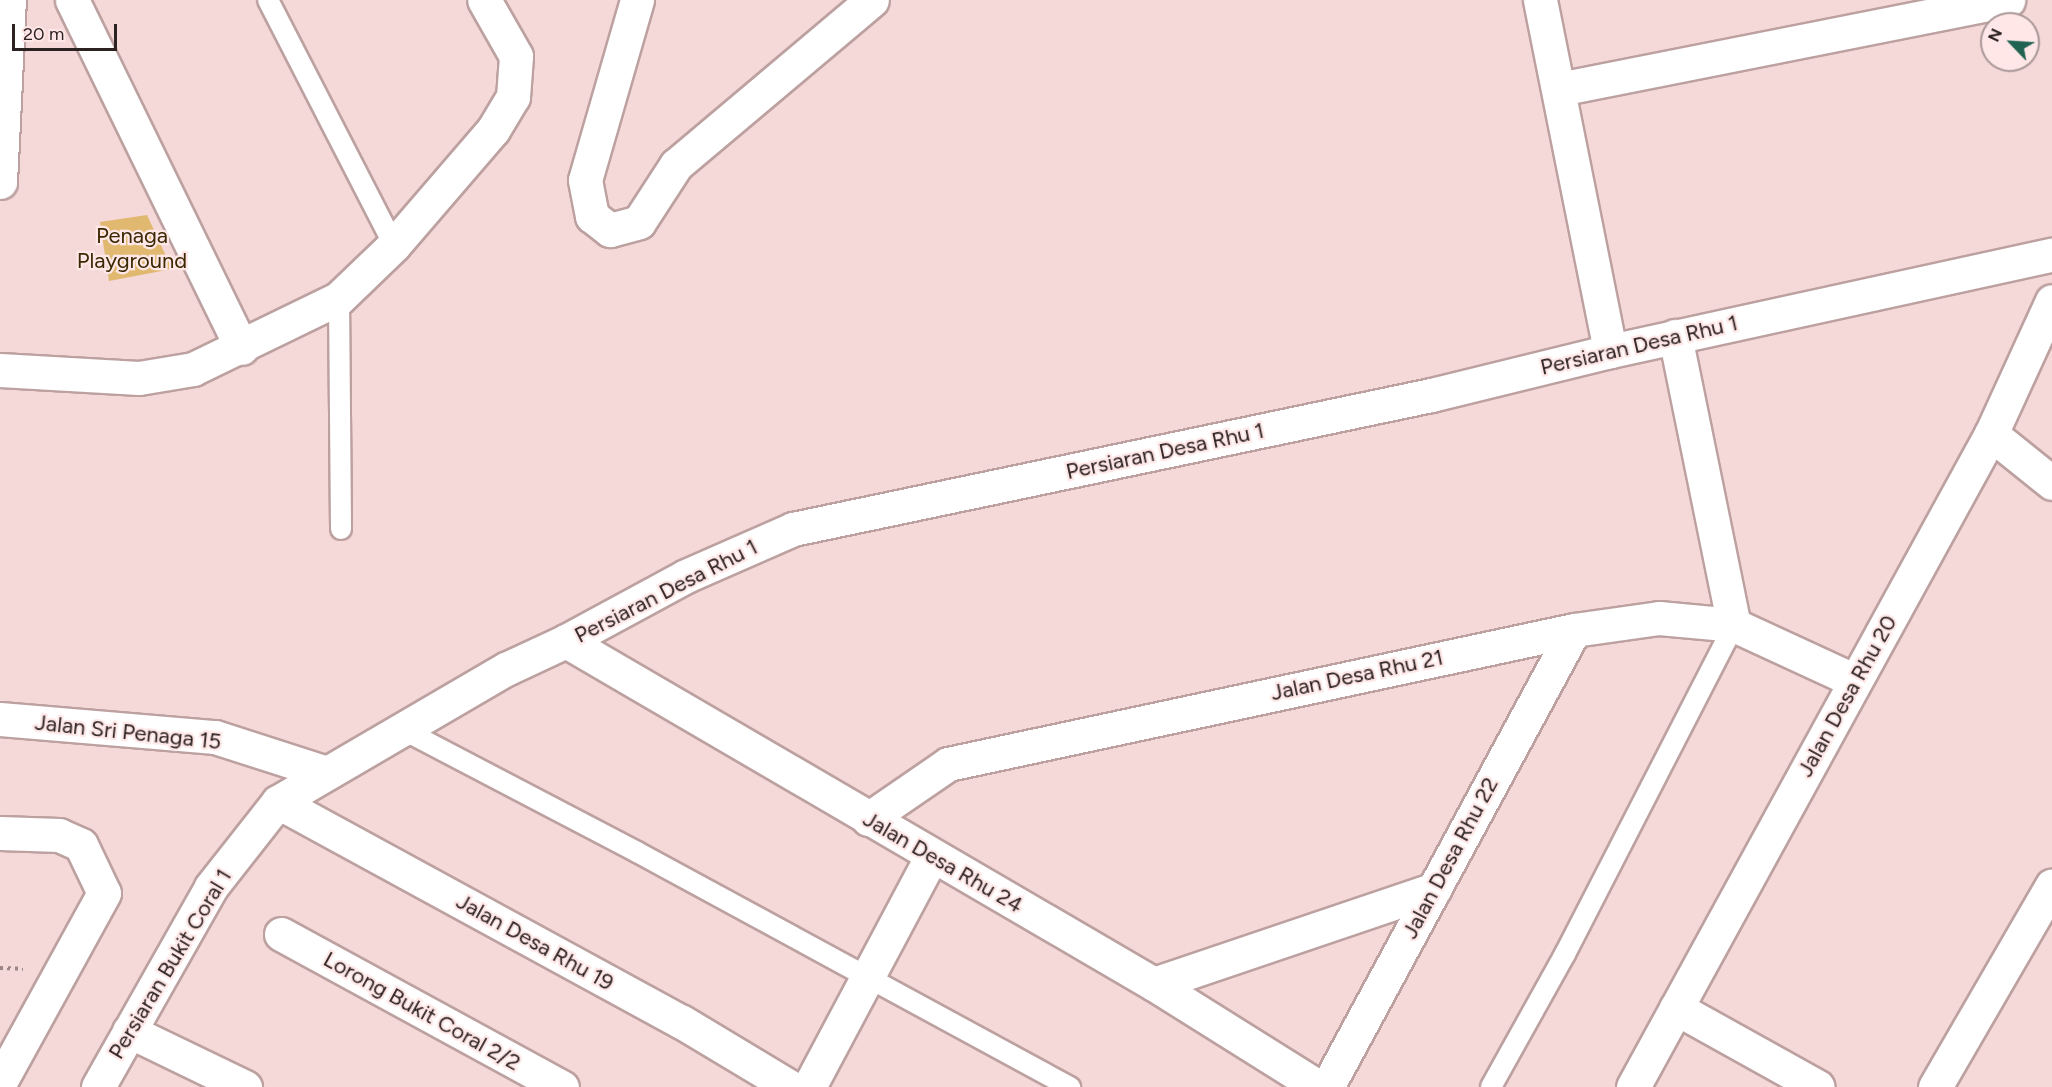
<!DOCTYPE html>
<style>
body{margin:0}
#map{position:relative;width:2052px;height:1087px;overflow:hidden;background:#f5d8d8;font-family:Figtree,sans-serif}
div>[style]{position:absolute}
.green>*{inset:0;background:#e0b870}
.path>*{height:4px;margin-top:-2px;transform-origin:0;background:repeating-linear-gradient(90deg,#9b8787 0 3px,transparent 0 7.5px)}
.roads{filter:drop-shadow(2px 0 #bca1a0) drop-shadow(-2px 0 #bca1a0) drop-shadow(0 2px #bca1a0) drop-shadow(0 -2px #bca1a0)}
.lane>*{height:20px;margin:-10px;padding:0 10px;transform-origin:10px;border-radius:10px;background:#fff}
.street>*{height:33px;margin:-16.5px;padding:0 16.5px;transform-origin:16.5px;border-radius:16.5px;background:#fff}
.secondary>*{height:33px;margin:-16.5px;padding:0 16.5px;transform-origin:16.5px;border-radius:16.5px;background:#fff}
span{translate:-50% -50%;white-space:nowrap;text-align:center;line-height:1.15;-webkit-text-stroke:4.5px #fee7e6;paint-order:stroke}
.park-label{font-size:22px;color:#3b2802}
.street-label{font-size:22px;color:#2c2222}
.north{position:absolute;left:1980px;top:12px;width:60px;height:60px;box-sizing:border-box;background:#fee7e6;border:2px solid #aa9898;border-radius:50%;rotate:295deg;font-size:16px;font-weight:700;line-height:24px;text-align:center;color:#2c2222}
.north::after{content:'';display:block;margin:auto;width:21px;height:27px;background:#216353;clip-path:polygon(50% 0,100% 100%,50% 72%,0 100%)}
.scale{position:absolute;left:12px;top:24px;width:105px;height:27px;box-sizing:border-box;border:3px solid #2c2222;border-top:0;padding-left:8px;font-size:18px;line-height:21px;white-space:nowrap;color:#2c2222;-webkit-text-stroke:4px #fee7e6;paint-order:stroke}
</style>
<div id="map">
<div class="green">
<i style="clip-path:polygon(147px 215px,172px 269px,109px 281px,100px 222px)"></i>
</div>
<div class="path">
<i style="left:0;top:968px;width:23px;rotate:2deg"></i>
</div>
<div class="roads">
<div class="lane">
<i style="left:268px;top:0;width:276px;rotate:62.8deg"></i>
<i style="left:339px;top:298px;width:231px;rotate:89.5deg"></i>
<i style="left:400px;top:728px;width:267px;rotate:27.6deg"></i>
<i style="left:637px;top:852px;width:493px;rotate:28.5deg"></i>
<i style="left:1491px;top:1087px;width:152px;rotate:-60.9deg"></i>
<i style="left:1565px;top:954px;width:370px;rotate:-62.8deg"></i>
</div>
<div class="street">
<i style="left:72px;top:0;width:387px;rotate:64deg"></i>
<i style="left:637px;top:0;width:187px;rotate:106.1deg"></i>
<i style="left:585px;top:180px;width:37px;rotate:79deg"></i>
<i style="left:592px;top:216px;width:23px;rotate:38deg"></i>
<i style="left:610px;top:230px;width:30px;rotate:-15deg"></i>
<i style="left:639px;top:222px;width:68px;rotate:-57deg"></i>
<i style="left:676px;top:165px;width:256px;rotate:-40.1deg"></i>
<i style="left:1540px;top:0;width:358px;rotate:78.7deg"></i>
<i style="left:1559px;top:89px;width:458px;rotate:-11.2deg"></i>
<i style="left:0;top:182px;width:182px;rotate:-87.2deg"></i>
<i style="left:1675px;top:336px;width:295px;rotate:78.5deg"></i>
<i style="left:0;top:370px;width:139px;rotate:3.3deg"></i>
<i style="left:139px;top:378px;width:55px;rotate:-9.5deg"></i>
<i style="left:193px;top:369px;width:162px;rotate:-25.9deg"></i>
<i style="left:339px;top:298px;width:76px;rotate:-43.9deg"></i>
<i style="left:394px;top:245px;width:152px;rotate:-49.3deg"></i>
<i style="left:493px;top:130px;width:39px;rotate:-59deg"></i>
<i style="left:513px;top:97px;width:41px;rotate:-85.8deg"></i>
<i style="left:516px;top:56px;width:64px;rotate:-119.7deg"></i>
<i style="left:1991px;top:434px;width:78px;rotate:38.8deg"></i>
<i style="left:566px;top:641px;width:681px;rotate:30.26deg"></i>
<i style="left:1154px;top:984px;width:194px;rotate:32.1deg"></i>
<i style="left:0;top:719px;width:216px;rotate:4.8deg"></i>
<i style="left:215px;top:737px;width:114px;rotate:17.8deg"></i>
<i style="left:278px;top:802px;width:460px;rotate:28.6deg"></i>
<i style="left:682px;top:1022px;width:126px;rotate:31deg"></i>
<i style="left:868px;top:819px;width:97px;rotate:-34.5deg"></i>
<i style="left:948px;top:764px;width:640px;rotate:-12.08deg"></i>
<i style="left:1574px;top:630px;width:86px;rotate:-8deg"></i>
<i style="left:1659px;top:618px;width:75px;rotate:5.3deg"></i>
<i style="left:1734px;top:625px;width:133px;rotate:24.8deg"></i>
<i style="left:0;top:833px;width:59px;rotate:1.9deg"></i>
<i style="left:59px;top:835px;width:24px;rotate:24deg"></i>
<i style="left:81px;top:845px;width:53px;rotate:64.4deg"></i>
<i style="left:104px;top:893px;width:216px;rotate:118.8deg"></i>
<i style="left:281px;top:934px;width:320px;rotate:28.6deg"></i>
<i style="left:1154px;top:984px;width:296px;rotate:-18.7deg"></i>
<i style="left:1676px;top:1008px;width:162px;rotate:29.1deg"></i>
<i style="left:129px;top:1031px;width:129px;rotate:25.8deg"></i>
<i style="left:809px;top:1087px;width:262px;rotate:-62deg"></i>
<i style="left:1327px;top:1087px;width:519px;rotate:-61.61deg"></i>
<i style="left:1633px;top:1087px;width:745px;rotate:-61.27deg"></i>
<i style="left:1991px;top:434px;width:146px;rotate:-65.4deg"></i>
<i style="left:1935px;top:1087px;width:233px;rotate:-59.9deg"></i>
</div>
<div class="secondary">
<i style="left:98px;top:1087px;width:230px;rotate:-60.5deg"></i>
<i style="left:211px;top:887px;width:108px;rotate:-51.8deg"></i>
<i style="left:278px;top:802px;width:264px;rotate:-30.3deg"></i>
<i style="left:506px;top:669px;width:66px;rotate:-25deg"></i>
<i style="left:566px;top:641px;width:136px;rotate:-28.4deg"></i>
<i style="left:686px;top:576px;width:117px;rotate:-23.7deg"></i>
<i style="left:793px;top:529px;width:652px;rotate:-11.86deg"></i>
<i style="left:1431px;top:395px;width:184px;rotate:-13.8deg"></i>
<i style="left:1610px;top:351px;width:452px;rotate:-12.3deg"></i>
</div>
</div>
<div class="park-label">
<span style="left:132px;top:248px">Penaga<br>Playground</span>
</div>
<div class="street-label">
<span style="left:1639px;top:345px;rotate:-13deg">Persiaran Desa Rhu 1</span>
<span style="left:1165px;top:451px;rotate:-12deg">Persiaran Desa Rhu 1</span>
<span style="left:666px;top:591px;rotate:-27deg">Persiaran Desa Rhu 1</span>
<span style="left:1357px;top:675px;rotate:-12deg">Jalan Desa Rhu 21</span>
<span style="left:1847px;top:696px;rotate:-61deg">Jalan Desa Rhu 20</span>
<span style="left:128px;top:732px;rotate:6deg">Jalan Sri Penaga 15</span>
<span style="left:1450px;top:858px;rotate:-62deg">Jalan Desa Rhu 22</span>
<span style="left:943px;top:862px;rotate:30deg">Jalan Desa Rhu 24</span>
<span style="left:535px;top:942px;rotate:29deg">Jalan Desa Rhu 19</span>
<span style="left:170px;top:964px;rotate:-59deg">Persiaran Bukit Coral 1</span>
<span style="left:422px;top:1011px;rotate:29deg">Lorong Bukit Coral 2/2</span>
</div>
<div class="north">N</div>
<div class="scale">20 m</div>
</div>
